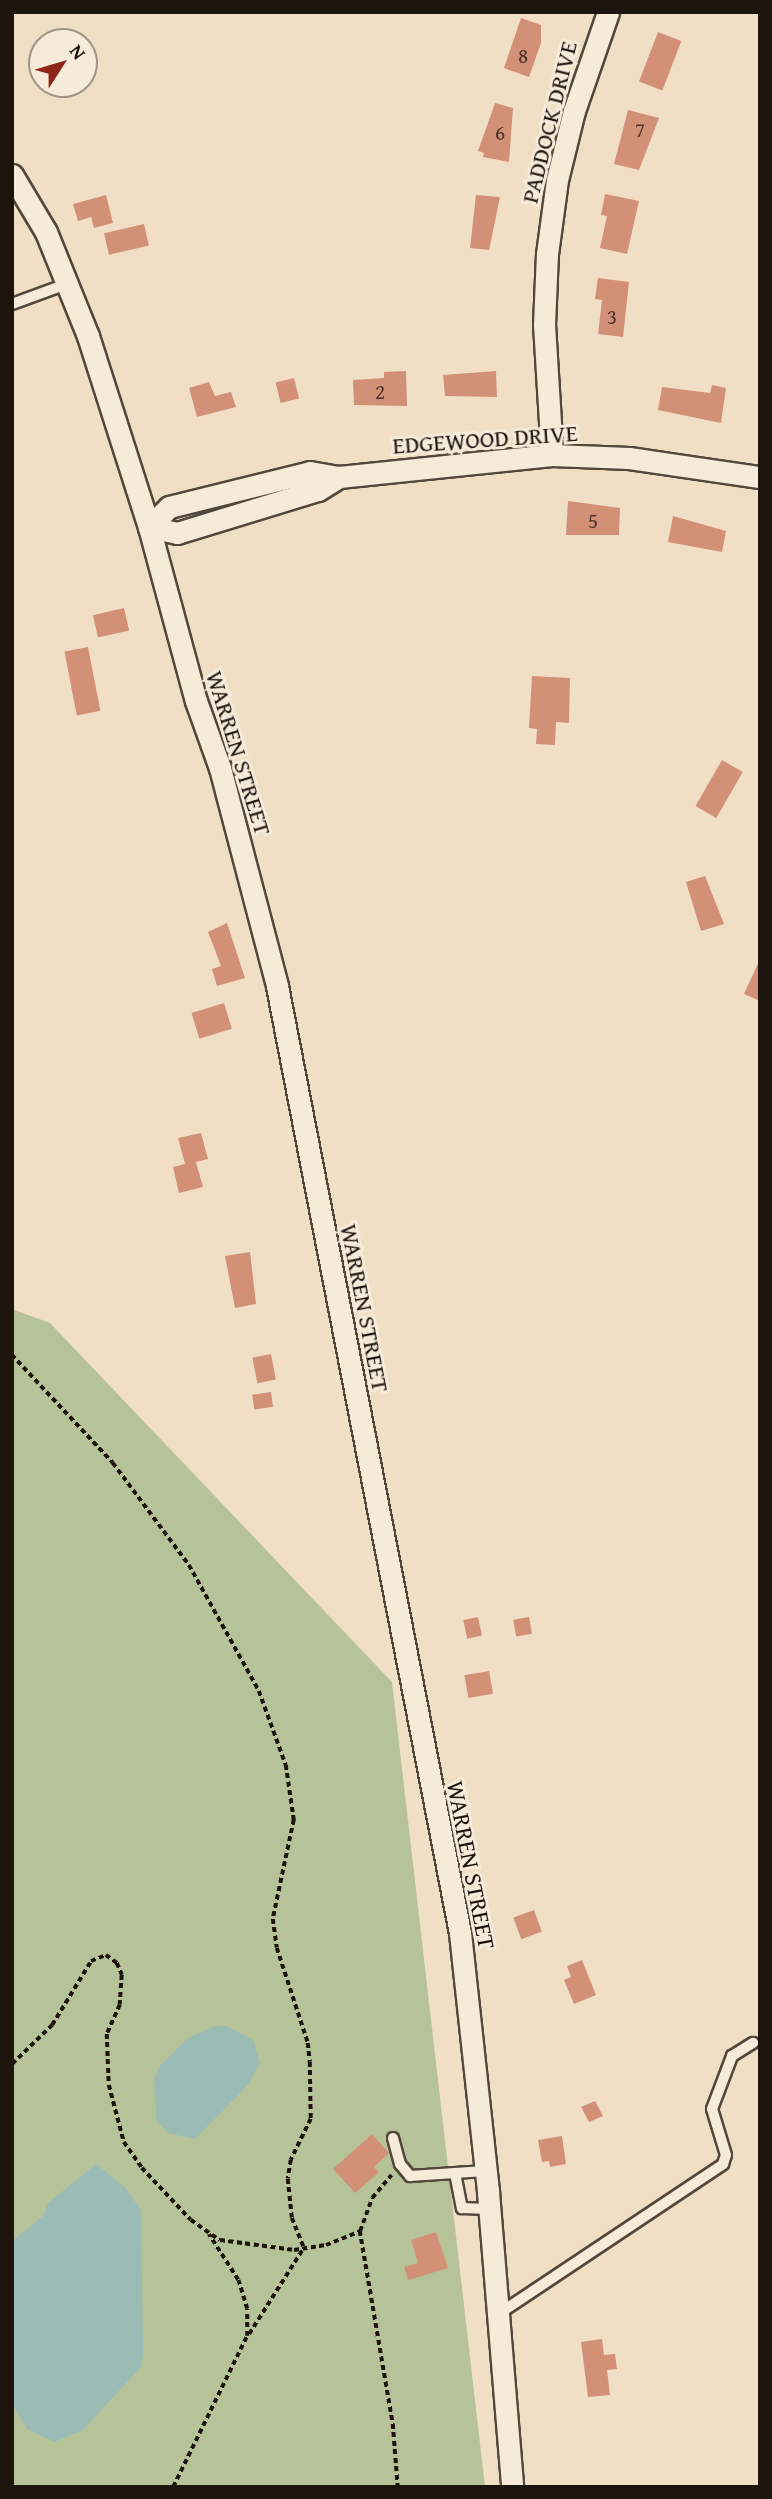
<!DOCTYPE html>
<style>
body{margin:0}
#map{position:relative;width:772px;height:2499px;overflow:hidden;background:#f1dfc5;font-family:"Gentium Book Plus",serif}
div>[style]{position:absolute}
.green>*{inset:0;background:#b6c298}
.water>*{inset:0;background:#9bbcb5}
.building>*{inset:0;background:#d29177;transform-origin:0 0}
.path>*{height:3.5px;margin-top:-1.75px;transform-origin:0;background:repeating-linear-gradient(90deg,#1d140d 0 5px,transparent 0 8.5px)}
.roads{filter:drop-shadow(2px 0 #52473b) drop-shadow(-2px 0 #52473b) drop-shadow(0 2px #52473b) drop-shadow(0 -2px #52473b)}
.service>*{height:10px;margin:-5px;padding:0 5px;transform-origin:5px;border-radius:5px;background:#f6ead9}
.minor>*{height:21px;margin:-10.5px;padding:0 10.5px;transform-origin:10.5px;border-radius:10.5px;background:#f6ead9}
span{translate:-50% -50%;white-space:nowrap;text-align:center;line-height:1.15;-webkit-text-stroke:6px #f6ead9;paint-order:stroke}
.number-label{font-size:21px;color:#4a3328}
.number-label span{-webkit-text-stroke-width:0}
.street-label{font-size:24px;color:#1d140d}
.frame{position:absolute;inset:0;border:14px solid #1d140d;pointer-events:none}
.north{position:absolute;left:28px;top:28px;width:70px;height:70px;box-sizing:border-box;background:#f6ead9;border:2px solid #9f9487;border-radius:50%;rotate:53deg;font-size:19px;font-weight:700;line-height:28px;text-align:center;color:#1d140d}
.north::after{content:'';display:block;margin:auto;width:24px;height:32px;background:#8f2418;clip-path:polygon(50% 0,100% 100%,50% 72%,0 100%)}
</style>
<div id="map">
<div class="green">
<i style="clip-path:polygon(12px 1309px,50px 1323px,392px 1682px,485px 2487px,12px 2487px)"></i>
</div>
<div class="water">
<i style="clip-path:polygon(215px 2026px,226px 2026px,253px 2040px,260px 2063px,248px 2085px,195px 2139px,168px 2133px,156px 2120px,154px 2080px,159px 2067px,188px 2038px)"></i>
<i style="clip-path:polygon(96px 2164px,125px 2187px,141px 2210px,143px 2355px,141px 2367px,83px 2430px,54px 2442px,27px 2429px,12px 2404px,12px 2241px,44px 2215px,48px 2203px)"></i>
</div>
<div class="building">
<i style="clip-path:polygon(521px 18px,541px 25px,541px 43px,529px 77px,504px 68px)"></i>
<i style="left:658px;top:32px;width:25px;height:53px;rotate:21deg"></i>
<i style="clip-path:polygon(495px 103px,513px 108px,509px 162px,483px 157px,484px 153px,478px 151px)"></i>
<i style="clip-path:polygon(628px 110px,659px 118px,639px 170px,614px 164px)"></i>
<i style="clip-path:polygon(605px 194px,639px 201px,627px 254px,600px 248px,607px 216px,601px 215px)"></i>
<i style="clip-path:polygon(106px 195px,113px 223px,94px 228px,91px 217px,78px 221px,73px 204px)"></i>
<i style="clip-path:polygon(476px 195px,500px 197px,489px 250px,470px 248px)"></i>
<i style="left:144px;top:224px;width:22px;height:41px;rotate:77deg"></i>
<i style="clip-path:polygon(598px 278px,629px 282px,623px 337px,598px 334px,602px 300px,595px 299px)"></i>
<i style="clip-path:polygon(406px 371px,407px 406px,354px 405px,353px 380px,384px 378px,384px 372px)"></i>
<i style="clip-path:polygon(496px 371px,497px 397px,445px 396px,443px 375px)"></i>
<i style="left:294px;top:378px;width:21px;height:19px;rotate:76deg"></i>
<i style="clip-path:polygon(209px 382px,215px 396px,231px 392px,236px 407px,197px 417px,189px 388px)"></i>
<i style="clip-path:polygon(712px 385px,726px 388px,721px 423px,658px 410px,662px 387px,710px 393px)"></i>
<i style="clip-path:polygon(568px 501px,620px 508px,619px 535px,566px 535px)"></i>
<i style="clip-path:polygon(673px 516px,726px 531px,722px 552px,668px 542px)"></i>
<i style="left:124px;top:608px;width:23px;height:32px;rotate:77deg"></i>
<i style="left:88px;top:647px;width:65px;height:24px;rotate:79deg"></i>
<i style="clip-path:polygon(532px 676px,570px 678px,569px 723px,556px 722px,555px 745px,536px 744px,537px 729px,529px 728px)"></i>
<i style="left:722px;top:760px;width:24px;height:53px;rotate:30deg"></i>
<i style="clip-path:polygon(705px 876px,724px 924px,701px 931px,686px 882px)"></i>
<i style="clip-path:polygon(227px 923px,245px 978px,217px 986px,212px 969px,221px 966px,208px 932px)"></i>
<i style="clip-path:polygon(760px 959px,760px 1001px,744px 994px)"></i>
<i style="left:224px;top:1003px;width:27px;height:34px;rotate:73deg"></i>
<i style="clip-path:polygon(201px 1133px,208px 1159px,196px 1162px,203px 1187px,179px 1193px,173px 1167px,185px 1164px,178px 1138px)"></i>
<i style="clip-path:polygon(250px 1252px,256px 1304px,235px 1308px,225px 1256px)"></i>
<i style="left:271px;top:1354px;width:26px;height:19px;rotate:79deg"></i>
<i style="left:271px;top:1392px;width:15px;height:19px;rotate:82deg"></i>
<i style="left:478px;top:1617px;width:19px;height:15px;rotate:78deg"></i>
<i style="left:529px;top:1617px;width:17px;height:16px;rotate:80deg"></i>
<i style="left:489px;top:1671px;width:23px;height:25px;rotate:80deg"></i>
<i style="left:534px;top:1910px;width:23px;height:22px;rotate:70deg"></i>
<i style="clip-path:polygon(582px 1960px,596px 1995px,574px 2004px,564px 1980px,571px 1977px,567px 1966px)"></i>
<i style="clip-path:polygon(595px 2101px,603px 2116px,589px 2122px,581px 2107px)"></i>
<i style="clip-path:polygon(372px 2134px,389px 2153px,374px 2167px,379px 2172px,355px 2193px,333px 2169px)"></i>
<i style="clip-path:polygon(562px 2136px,566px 2164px,550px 2167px,549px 2161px,542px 2162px,538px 2140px)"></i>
<i style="clip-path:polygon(436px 2232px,448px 2268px,408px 2280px,404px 2267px,418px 2263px,411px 2240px)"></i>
<i style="clip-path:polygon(602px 2339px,604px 2355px,615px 2354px,617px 2369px,607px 2370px,610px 2395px,588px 2397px,581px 2342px)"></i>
</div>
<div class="path">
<i style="left:12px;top:1355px;width:148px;rotate:46.9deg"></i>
<i style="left:113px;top:1463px;width:127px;rotate:53.3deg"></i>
<i style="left:189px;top:1565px;width:144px;rotate:60.9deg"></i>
<i style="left:259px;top:1691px;width:79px;rotate:70deg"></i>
<i style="left:286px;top:1765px;width:56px;rotate:81.7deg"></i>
<i style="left:294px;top:1820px;width:101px;rotate:102deg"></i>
<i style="left:273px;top:1919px;width:29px;rotate:82deg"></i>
<i style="left:277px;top:1948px;width:100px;rotate:71.9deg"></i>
<i style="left:308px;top:2043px;width:19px;rotate:84deg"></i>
<i style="left:310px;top:2062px;width:57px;rotate:89deg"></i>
<i style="left:311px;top:2119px;width:46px;rotate:116deg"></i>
<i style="left:291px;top:2160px;width:19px;rotate:99deg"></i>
<i style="left:288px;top:2179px;width:39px;rotate:84deg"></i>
<i style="left:292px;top:2218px;width:31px;rotate:68deg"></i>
<i style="left:12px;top:2064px;width:56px;rotate:-44.3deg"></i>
<i style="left:52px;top:2025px;width:75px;rotate:-58.6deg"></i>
<i style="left:91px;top:1961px;width:16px;rotate:-22deg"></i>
<i style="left:106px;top:1955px;width:14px;rotate:36deg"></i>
<i style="left:117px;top:1963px;width:13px;rotate:67deg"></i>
<i style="left:122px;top:1975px;width:30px;rotate:94deg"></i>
<i style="left:120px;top:2005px;width:32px;rotate:114deg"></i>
<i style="left:107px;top:2034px;width:51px;rotate:87.8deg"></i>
<i style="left:109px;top:2085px;width:59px;rotate:75.3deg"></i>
<i style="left:124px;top:2142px;width:32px;rotate:55deg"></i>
<i style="left:142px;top:2168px;width:71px;rotate:46.7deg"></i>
<i style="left:191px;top:2220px;width:35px;rotate:35deg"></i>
<i style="left:220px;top:2240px;width:75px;rotate:7.7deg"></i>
<i style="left:294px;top:2250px;width:32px;rotate:-9deg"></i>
<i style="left:326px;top:2245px;width:37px;rotate:-22deg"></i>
<i style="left:360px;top:2231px;width:196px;rotate:80.3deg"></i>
<i style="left:393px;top:2424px;width:63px;rotate:85.5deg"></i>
<i style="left:360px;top:2231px;width:35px;rotate:-70deg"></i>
<i style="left:372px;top:2198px;width:30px;rotate:-50deg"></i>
<i style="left:249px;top:2334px;width:101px;rotate:-57.6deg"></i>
<i style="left:173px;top:2487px;width:168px;rotate:-63.9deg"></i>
<i style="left:247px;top:2336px;width:27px;rotate:-90deg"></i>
<i style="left:247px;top:2309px;width:30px;rotate:-107deg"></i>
<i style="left:238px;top:2280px;width:54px;rotate:-122.8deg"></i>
</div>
<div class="roads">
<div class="service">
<i style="left:12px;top:304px;width:61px;rotate:-20.2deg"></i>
<i style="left:393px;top:2138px;width:27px;rotate:75deg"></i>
<i style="left:400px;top:2164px;width:16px;rotate:50deg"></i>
<i style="left:410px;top:2176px;width:75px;rotate:-3.8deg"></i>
<i style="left:455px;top:2173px;width:36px;rotate:79deg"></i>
<i style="left:462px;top:2208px;width:27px;rotate:2deg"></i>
<i style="left:497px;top:2315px;width:272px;rotate:-33.7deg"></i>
<i style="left:723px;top:2164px;width:9px;rotate:-72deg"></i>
<i style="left:726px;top:2155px;width:48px;rotate:-106.9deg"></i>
<i style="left:712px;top:2109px;width:57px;rotate:-69.3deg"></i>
<i style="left:732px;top:2056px;width:25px;rotate:-32deg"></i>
</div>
<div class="minor">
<i style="left:12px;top:175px;width:66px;rotate:59.2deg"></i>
<i style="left:46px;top:232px;width:112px;rotate:68deg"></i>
<i style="left:88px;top:336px;width:201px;rotate:72.3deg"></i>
<i style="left:149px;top:527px;width:180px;rotate:74.9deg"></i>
<i style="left:196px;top:701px;width:71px;rotate:70.3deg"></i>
<i style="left:220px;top:768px;width:225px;rotate:75.3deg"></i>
<i style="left:277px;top:986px;width:965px;rotate:79.06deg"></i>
<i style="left:460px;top:1933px;width:261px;rotate:83.8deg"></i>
<i style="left:488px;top:2192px;width:296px;rotate:85.3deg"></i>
<i style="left:552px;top:455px;width:130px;rotate:-93.5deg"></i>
<i style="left:544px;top:325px;width:71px;rotate:-87.6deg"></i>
<i style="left:547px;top:254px;width:75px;rotate:-82.3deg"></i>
<i style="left:557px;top:180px;width:71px;rotate:-76.2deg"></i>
<i style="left:574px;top:111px;width:105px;rotate:-71deg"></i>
<i style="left:149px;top:527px;width:28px;rotate:-45deg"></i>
<i style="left:169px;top:507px;width:145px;rotate:-13.9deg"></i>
<i style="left:310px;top:472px;width:29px;rotate:10deg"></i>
<i style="left:339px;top:477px;width:214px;rotate:-5.9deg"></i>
<i style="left:552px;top:455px;width:77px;rotate:2.2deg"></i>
<i style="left:629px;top:458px;width:132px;rotate:8.3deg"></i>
<i style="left:149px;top:527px;width:29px;rotate:12deg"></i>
<i style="left:177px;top:533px;width:147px;rotate:-17deg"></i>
<i style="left:318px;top:490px;width:25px;rotate:-32deg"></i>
</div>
</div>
<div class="number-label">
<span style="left:523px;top:56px">8</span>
<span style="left:640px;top:130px">7</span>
<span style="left:500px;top:133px">6</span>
<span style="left:612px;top:317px">3</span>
<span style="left:380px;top:392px">2</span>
<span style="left:593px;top:521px">5</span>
</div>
<div class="street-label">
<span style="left:549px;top:122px;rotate:-76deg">PADDOCK DRIVE</span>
<span style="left:485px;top:439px;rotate:-4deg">EDGEWOOD DRIVE</span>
<span style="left:239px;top:753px;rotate:73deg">WARREN STREET</span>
<span style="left:365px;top:1308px;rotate:79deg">WARREN STREET</span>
<span style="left:471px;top:1865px;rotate:79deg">WARREN STREET</span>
</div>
<div class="frame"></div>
<div class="north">N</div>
</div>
